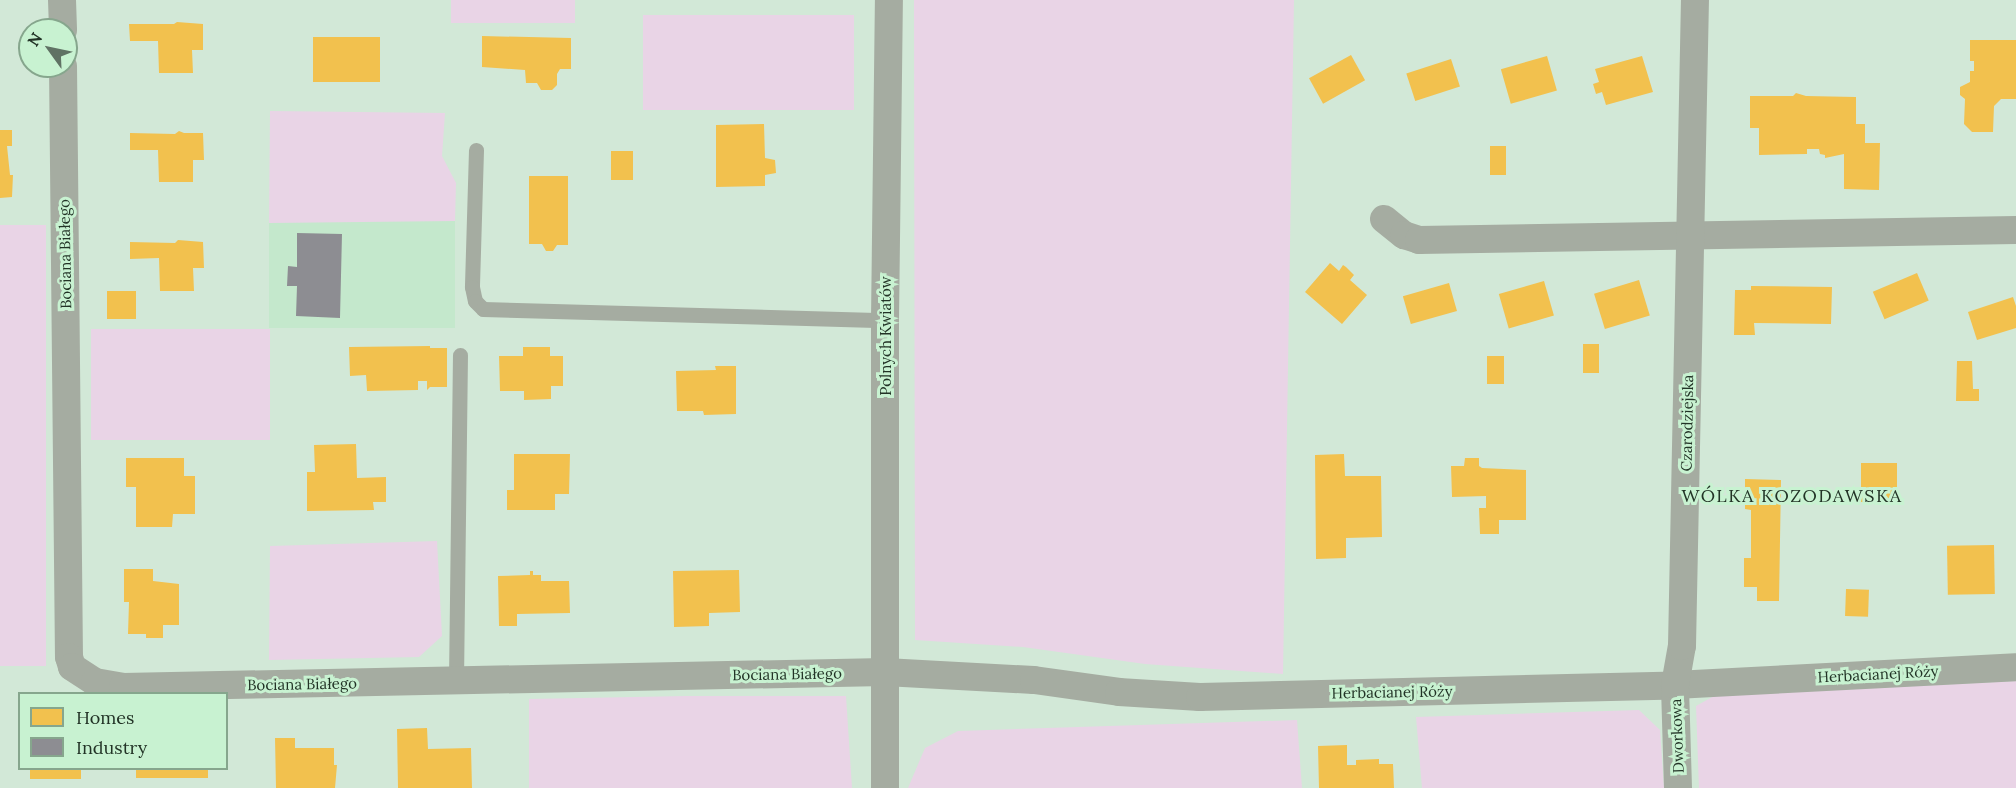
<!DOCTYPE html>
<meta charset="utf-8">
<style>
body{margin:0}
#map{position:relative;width:2016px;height:788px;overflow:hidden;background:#d2e8d7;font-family:Lora,serif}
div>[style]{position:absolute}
.built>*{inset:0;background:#c4e8cc;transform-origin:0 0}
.green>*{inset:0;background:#e9d4e6;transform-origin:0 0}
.homes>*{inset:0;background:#f2c14e;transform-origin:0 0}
.industry>*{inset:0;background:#8d8d92}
.lane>*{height:15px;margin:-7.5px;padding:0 7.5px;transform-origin:7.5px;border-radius:7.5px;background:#a5aca1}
.street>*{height:28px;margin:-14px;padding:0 14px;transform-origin:14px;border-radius:14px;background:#a5aca1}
span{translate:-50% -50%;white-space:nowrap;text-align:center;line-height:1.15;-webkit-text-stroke:6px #c8f2d1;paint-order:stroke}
.street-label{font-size:15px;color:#223326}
.quarter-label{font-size:18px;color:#223326;letter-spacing:1.5px}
.legend{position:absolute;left:18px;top:692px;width:210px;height:78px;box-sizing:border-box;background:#c8f2d1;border:2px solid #86a68d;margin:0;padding:8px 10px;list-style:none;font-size:18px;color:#223326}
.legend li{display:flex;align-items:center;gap:12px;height:30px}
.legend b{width:30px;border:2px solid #86a68d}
.north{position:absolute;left:18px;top:18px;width:60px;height:60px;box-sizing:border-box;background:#c8f2d1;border:2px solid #86a68d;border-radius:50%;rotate:303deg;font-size:16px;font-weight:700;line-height:24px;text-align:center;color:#223326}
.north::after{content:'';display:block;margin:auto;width:21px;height:27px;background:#607264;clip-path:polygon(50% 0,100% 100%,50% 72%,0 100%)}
</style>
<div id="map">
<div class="built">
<i style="left:455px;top:221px;width:107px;height:186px;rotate:90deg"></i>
</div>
<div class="green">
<i style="left:451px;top:0;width:124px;height:23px"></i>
<i style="clip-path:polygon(914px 0,1294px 0,1283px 674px,1145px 664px,1023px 647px,915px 640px)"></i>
<i style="left:854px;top:15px;width:95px;height:211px;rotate:90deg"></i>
<i style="clip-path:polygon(270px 111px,445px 113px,442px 156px,456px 183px,455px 221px,269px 223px)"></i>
<i style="left:0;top:225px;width:46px;height:441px"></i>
<i style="left:270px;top:329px;width:111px;height:179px;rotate:90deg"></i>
<i style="clip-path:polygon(437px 541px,442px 636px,419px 657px,269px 660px,270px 546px)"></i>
<i style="clip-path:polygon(2016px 681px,2016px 788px,1699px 788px,1696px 706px,1714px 696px)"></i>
<i style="clip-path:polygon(686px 696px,846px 696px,852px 788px,529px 788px,529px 699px)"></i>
<i style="clip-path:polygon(1639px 710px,1660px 730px,1664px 788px,1422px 788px,1416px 717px)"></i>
<i style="clip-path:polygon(1297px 720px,1302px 788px,908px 788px,925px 748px,958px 731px)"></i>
</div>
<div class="homes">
<i style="clip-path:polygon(177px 22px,203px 24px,203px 50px,192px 50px,193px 73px,159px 73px,158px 41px,130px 41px,129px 24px,174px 24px)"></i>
<i style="clip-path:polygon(482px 36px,571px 38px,571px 69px,560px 69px,557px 74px,557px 85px,552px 90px,541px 90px,537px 83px,526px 83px,525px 70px,482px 67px)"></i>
<i style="left:313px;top:37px;width:67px;height:45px"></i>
<i style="clip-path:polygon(1970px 40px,2016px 40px,2016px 99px,2001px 99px,1994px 106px,1993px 132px,1972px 132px,1964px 124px,1965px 99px,1960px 95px,1960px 87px,1970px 82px,1970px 71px,1974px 71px,1974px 61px,1970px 61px)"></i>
<i style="left:1351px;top:55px;width:29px;height:48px;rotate:61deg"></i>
<i style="left:1547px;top:56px;width:36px;height:48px;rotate:74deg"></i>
<i style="clip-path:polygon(1642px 56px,1653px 92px,1606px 105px,1602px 92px,1596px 94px,1593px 84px,1599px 82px,1595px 69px)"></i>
<i style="left:1451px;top:59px;width:29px;height:47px;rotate:72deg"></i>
<i style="clip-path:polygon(1796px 93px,1806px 96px,1856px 97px,1856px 124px,1865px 124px,1865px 143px,1880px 143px,1879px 190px,1844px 189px,1844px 154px,1825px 158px,1825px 155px,1820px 154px,1819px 149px,1807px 149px,1807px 154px,1759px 155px,1759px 128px,1750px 128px,1750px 96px,1793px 96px)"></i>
<i style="clip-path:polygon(764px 124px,765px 158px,775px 160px,776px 173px,765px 175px,765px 186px,716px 187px,716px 125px)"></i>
<i style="clip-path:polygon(0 130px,12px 130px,12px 146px,7px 146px,10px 175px,13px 175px,12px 197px,0 198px)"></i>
<i style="clip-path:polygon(179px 131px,184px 133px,203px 133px,204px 160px,193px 160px,193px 182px,159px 182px,158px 150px,130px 150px,130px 133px,175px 134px)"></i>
<i style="left:1490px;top:146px;width:16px;height:29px"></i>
<i style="left:611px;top:151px;width:22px;height:29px"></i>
<i style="clip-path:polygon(529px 176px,568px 176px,568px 245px,557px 245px,553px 251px,546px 251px,542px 244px,529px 244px)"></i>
<i style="clip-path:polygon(178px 240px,203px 242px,204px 268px,193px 268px,194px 291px,160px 291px,159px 258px,130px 259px,130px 242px,175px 243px)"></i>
<i style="clip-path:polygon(1330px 263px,1339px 271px,1343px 265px,1346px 267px,1354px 275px,1350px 280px,1367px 295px,1342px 324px,1305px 292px)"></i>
<i style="left:1917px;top:273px;width:30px;height:48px;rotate:67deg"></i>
<i style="left:1639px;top:280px;width:37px;height:47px;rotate:73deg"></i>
<i style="left:1544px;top:281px;width:36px;height:47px;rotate:74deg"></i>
<i style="left:1449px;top:283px;width:29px;height:48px;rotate:74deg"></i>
<i style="clip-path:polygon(1751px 286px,1832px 287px,1831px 324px,1754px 323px,1755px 335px,1734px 335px,1735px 290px,1751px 290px)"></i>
<i style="left:107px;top:291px;width:29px;height:28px"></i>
<i style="clip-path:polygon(2013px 297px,2016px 306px,2016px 328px,1977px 340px,1968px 312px)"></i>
<i style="left:1583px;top:344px;width:16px;height:29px"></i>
<i style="clip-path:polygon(430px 346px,430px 348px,447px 348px,447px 387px,430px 387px,427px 390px,427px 381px,418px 381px,418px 390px,367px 391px,366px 375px,350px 376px,349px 347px)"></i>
<i style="clip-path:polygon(523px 347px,550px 347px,550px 356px,563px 356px,563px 386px,551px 386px,551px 399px,524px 400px,524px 391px,500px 391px,499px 356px,523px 356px)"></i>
<i style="left:1487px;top:356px;width:17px;height:28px"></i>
<i style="clip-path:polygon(1957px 361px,1972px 361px,1973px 389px,1979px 389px,1979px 401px,1956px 401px)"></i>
<i style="clip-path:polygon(715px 366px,736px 366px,736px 414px,704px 415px,703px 411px,677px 411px,676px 371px,716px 370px)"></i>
<i style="clip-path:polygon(356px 444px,357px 478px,386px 477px,386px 502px,373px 502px,374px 510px,307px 511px,307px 472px,315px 472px,314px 445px)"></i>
<i style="clip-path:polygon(514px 454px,570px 454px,569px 494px,555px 494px,555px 510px,507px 510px,507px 490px,514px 490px)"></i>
<i style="clip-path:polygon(1344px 454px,1345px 476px,1381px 476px,1382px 537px,1346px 538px,1346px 558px,1316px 559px,1315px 455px)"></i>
<i style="clip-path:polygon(126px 458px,184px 458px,184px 476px,195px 476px,195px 514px,173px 514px,172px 527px,136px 527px,136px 487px,126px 487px)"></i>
<i style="clip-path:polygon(1465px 458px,1479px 458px,1479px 466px,1482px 468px,1526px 470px,1526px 520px,1499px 520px,1499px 534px,1480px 534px,1479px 508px,1486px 508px,1486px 496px,1452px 497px,1451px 466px,1464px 466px)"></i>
<i style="left:1861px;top:463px;width:36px;height:39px"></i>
<i style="clip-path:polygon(1745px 479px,1781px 480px,1779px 601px,1757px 601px,1757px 587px,1744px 587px,1744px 558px,1751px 558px,1751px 510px,1745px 509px)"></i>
<i style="left:1994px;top:545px;width:49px;height:47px;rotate:89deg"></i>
<i style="clip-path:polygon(124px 569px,153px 569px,153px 581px,179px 584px,179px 625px,163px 625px,163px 638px,146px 638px,146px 634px,128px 634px,129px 602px,124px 602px)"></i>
<i style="clip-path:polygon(739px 570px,740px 612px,709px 613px,709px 626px,674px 627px,673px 571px)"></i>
<i style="clip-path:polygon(530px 571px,533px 571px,533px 575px,541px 575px,541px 581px,569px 581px,570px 613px,517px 614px,517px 626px,499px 626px,498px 576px,530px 575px)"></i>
<i style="left:1846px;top:589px;width:23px;height:27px;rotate:2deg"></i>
<i style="clip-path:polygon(427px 728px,428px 749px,471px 748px,472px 788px,398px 788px,397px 729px)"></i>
<i style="clip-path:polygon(275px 738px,295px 738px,295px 748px,334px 748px,334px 765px,337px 765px,335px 788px,276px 788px)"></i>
<i style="clip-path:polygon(1347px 745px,1347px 765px,1356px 765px,1356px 760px,1379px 759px,1379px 764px,1393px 764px,1394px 788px,1319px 788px,1318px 746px)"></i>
<i style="left:30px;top:768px;width:51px;height:11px"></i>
<i style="left:136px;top:768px;width:72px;height:10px"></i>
</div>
<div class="industry">
<i style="clip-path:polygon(297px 233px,342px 234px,340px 318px,296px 316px,297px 286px,287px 286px,288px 266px,297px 267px)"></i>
</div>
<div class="lane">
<i style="left:476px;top:150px;width:137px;rotate:91.7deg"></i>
<i style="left:472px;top:287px;width:14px;rotate:78deg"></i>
<i style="left:475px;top:301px;width:11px;rotate:45deg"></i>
<i style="left:483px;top:309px;width:402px;rotate:1.6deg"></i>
<i style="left:456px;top:681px;width:326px;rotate:-89.3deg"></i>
</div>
<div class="street">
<i style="left:62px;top:0;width:30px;rotate:88deg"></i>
<i style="left:63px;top:66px;width:591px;rotate:89.42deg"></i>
<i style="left:69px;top:657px;width:10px;rotate:73deg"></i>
<i style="left:72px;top:667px;width:27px;rotate:33deg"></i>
<i style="left:95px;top:682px;width:28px;rotate:10deg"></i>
<i style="left:123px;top:687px;width:762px;rotate:-1.13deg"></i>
<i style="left:885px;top:672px;width:149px;rotate:3.1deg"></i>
<i style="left:1034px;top:680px;width:86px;rotate:8deg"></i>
<i style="left:1119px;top:692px;width:81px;rotate:3.5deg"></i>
<i style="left:1200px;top:697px;width:475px;rotate:-1.4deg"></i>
<i style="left:1675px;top:685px;width:341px;rotate:-3deg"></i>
<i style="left:1384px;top:219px;width:26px;rotate:39deg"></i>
<i style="left:1404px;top:235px;width:16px;rotate:18deg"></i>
<i style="left:1419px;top:240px;width:597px;rotate:-0.96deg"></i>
<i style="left:885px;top:788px;width:468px;rotate:-90deg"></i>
<i style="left:885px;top:320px;width:320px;rotate:-89.3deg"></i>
<i style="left:1678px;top:788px;width:103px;rotate:-91.7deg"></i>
<i style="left:1675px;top:685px;width:40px;rotate:-80deg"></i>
<i style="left:1682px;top:646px;width:646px;rotate:-88.85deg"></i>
</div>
<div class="street-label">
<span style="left:65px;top:254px;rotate:-91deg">Bociana Białego</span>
<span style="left:886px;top:336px;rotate:-90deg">Polnych Kwiatów</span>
<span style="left:1687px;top:423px;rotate:-89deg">Czarodziejska</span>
<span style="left:787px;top:674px;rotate:-1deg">Bociana Białego</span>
<span style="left:1878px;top:674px;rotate:-3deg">Herbacianej Róży</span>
<span style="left:302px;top:684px;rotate:-1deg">Bociana Białego</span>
<span style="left:1392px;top:692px;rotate:-1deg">Herbacianej Róży</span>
<span style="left:1677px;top:736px;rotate:-92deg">Dworkowa</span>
</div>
<div class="quarter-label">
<span style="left:1792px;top:496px">WÓLKA KOZODAWSKA</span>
</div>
<ul class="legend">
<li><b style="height:16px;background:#f2c14e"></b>Homes</li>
<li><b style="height:16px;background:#8d8d92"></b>Industry</li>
</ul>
<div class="north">N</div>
</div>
